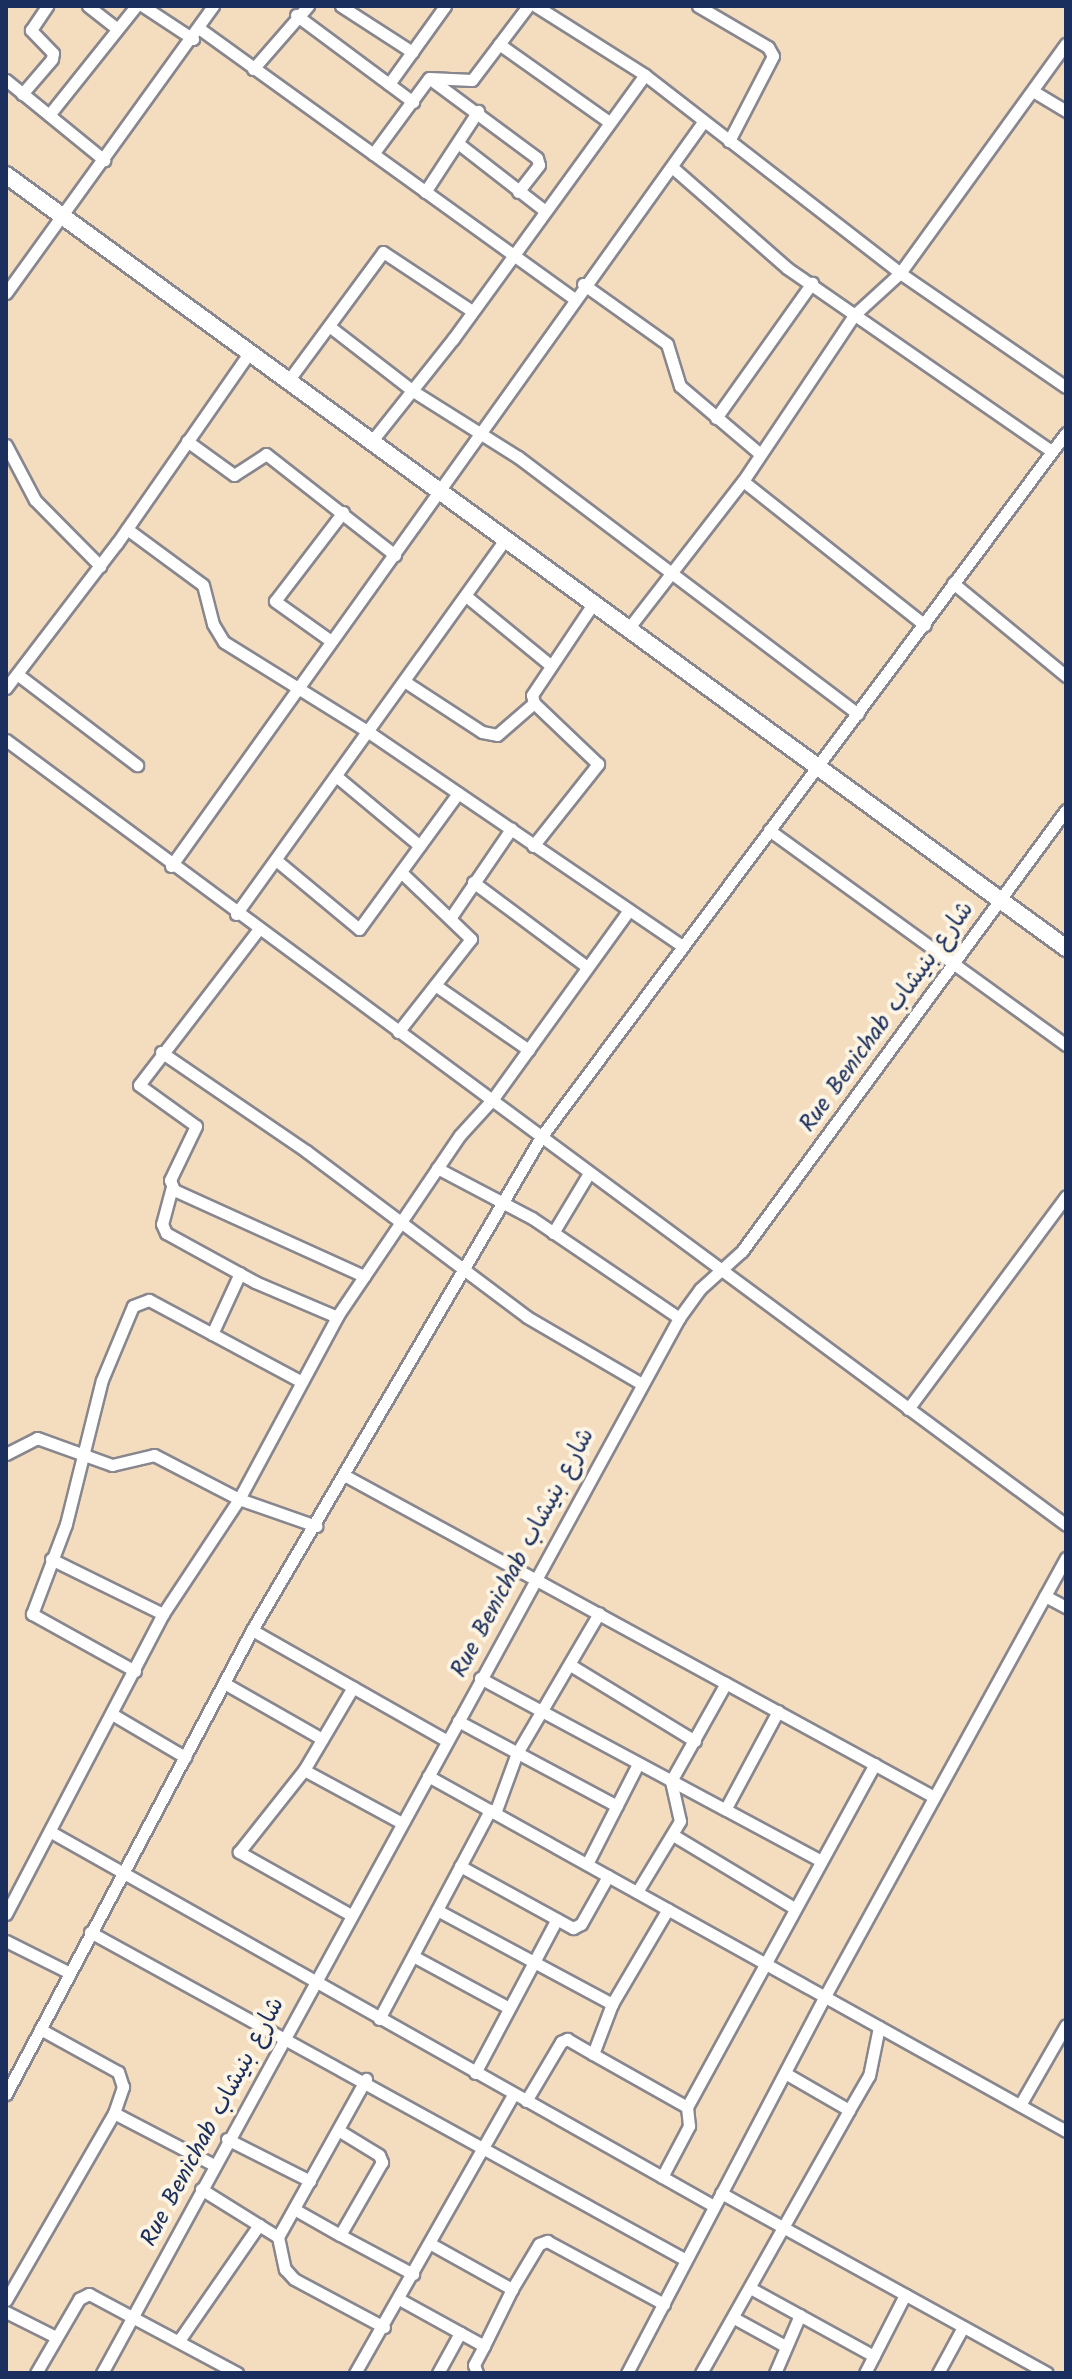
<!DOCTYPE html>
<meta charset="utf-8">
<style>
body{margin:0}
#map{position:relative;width:1072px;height:2379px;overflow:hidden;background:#f4dcbe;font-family:Kalam,"Playpen Sans Arabic",sans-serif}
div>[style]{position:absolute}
.roads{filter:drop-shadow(2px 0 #88868e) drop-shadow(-2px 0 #88868e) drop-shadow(0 2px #88868e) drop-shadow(0 -2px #88868e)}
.street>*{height:11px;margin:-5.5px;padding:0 5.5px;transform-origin:5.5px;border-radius:5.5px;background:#fff}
.secondary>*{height:16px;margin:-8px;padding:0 8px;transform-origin:8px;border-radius:8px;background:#fff}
span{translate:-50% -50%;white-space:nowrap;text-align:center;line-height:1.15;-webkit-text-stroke:8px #fcf5e5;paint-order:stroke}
.street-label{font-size:24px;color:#1b2f5e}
.frame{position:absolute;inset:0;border:8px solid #1b2f5e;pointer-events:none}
</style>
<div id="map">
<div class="roads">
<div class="street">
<i style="left:88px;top:6px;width:36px;rotate:38deg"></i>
<i style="left:143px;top:6px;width:60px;rotate:33.4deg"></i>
<i style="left:341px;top:6px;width:85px;rotate:32.9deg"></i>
<i style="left:536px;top:6px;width:129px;rotate:32.3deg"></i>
<i style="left:645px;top:75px;width:323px;rotate:37.8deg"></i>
<i style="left:900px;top:273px;width:201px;rotate:34.5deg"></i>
<i style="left:698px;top:6px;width:81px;rotate:30.4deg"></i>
<i style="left:768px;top:47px;width:10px;rotate:61deg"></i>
<i style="left:773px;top:56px;width:96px;rotate:117.4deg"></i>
<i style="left:296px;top:15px;width:146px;rotate:36.6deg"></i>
<i style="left:200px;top:29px;width:460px;rotate:35.8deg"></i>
<i style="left:499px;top:44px;width:135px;rotate:35.3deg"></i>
<i style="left:253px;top:69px;width:84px;rotate:-48.9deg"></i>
<i style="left:6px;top:80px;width:127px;rotate:39.2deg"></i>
<i style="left:433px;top:81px;width:129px;rotate:36.5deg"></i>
<i style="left:537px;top:158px;width:7px;rotate:74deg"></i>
<i style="left:539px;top:165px;width:34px;rotate:128deg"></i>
<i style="left:389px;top:84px;width:96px;rotate:-54.3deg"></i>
<i style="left:1033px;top:91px;width:39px;rotate:31deg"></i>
<i style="left:22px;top:94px;width:46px;rotate:-49.4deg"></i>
<i style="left:52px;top:59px;width:6px;rotate:-81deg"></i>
<i style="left:53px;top:53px;width:32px;rotate:-134deg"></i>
<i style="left:31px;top:30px;width:29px;rotate:-56deg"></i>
<i style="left:49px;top:115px;width:139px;rotate:-51.4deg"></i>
<i style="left:459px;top:144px;width:109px;rotate:37.9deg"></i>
<i style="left:373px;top:154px;width:94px;rotate:-53.6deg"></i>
<i style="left:429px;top:78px;width:43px;rotate:2.7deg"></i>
<i style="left:472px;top:80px;width:93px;rotate:-52.9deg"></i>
<i style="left:672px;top:167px;width:153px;rotate:41.3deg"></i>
<i style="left:787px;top:268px;width:321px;rotate:34.7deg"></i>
<i style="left:425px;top:192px;width:97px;rotate:-56.8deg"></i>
<i style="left:583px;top:284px;width:103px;rotate:35.5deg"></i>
<i style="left:667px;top:344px;width:44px;rotate:72.8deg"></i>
<i style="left:680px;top:386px;width:104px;rotate:40.3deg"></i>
<i style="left:6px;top:293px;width:354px;rotate:-54.2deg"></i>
<i style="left:329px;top:326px;width:106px;rotate:37.7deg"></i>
<i style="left:413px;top:391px;width:124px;rotate:32.2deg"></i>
<i style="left:518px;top:457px;width:426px;rotate:37.1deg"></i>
<i style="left:288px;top:381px;width:160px;rotate:-53.6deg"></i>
<i style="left:383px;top:252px;width:107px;rotate:33.5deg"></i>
<i style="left:716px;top:418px;width:166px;rotate:-54.6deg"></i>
<i style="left:187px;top:441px;width:58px;rotate:35.9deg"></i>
<i style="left:234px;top:475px;width:38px;rotate:-33deg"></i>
<i style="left:266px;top:454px;width:164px;rotate:38.1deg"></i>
<i style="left:371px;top:442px;width:132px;rotate:-51.5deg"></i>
<i style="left:453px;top:339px;width:326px;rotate:-54deg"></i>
<i style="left:6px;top:445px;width:62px;rotate:62.2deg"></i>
<i style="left:35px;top:500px;width:93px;rotate:45.4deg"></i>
<i style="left:743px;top:481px;width:232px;rotate:38.4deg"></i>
<i style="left:127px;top:529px;width:94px;rotate:36.4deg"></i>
<i style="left:203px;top:585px;width:40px;rotate:75.6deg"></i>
<i style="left:213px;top:624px;width:21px;rotate:59deg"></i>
<i style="left:224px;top:642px;width:168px;rotate:31.9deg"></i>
<i style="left:367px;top:731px;width:381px;rotate:34.3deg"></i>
<i style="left:953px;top:583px;width:146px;rotate:39.5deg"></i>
<i style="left:466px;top:596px;width:106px;rotate:39.3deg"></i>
<i style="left:628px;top:629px;width:187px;rotate:-52.2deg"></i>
<i style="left:743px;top:481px;width:200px;rotate:-56.2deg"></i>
<i style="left:854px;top:315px;width:62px;rotate:-42.4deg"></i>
<i style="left:900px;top:273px;width:283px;rotate:-54.1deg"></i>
<i style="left:331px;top:641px;width:69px;rotate:-144.5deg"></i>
<i style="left:275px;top:601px;width:112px;rotate:-52.6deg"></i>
<i style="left:17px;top:674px;width:151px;rotate:37.2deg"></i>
<i style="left:404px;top:681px;width:93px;rotate:33.2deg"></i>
<i style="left:482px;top:732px;width:15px;rotate:11deg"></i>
<i style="left:497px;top:735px;width:49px;rotate:-40.9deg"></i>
<i style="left:6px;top:688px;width:183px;rotate:-52.6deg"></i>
<i style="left:117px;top:543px;width:231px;rotate:-55.2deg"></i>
<i style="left:6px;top:740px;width:1319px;rotate:36.52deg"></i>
<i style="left:336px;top:776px;width:109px;rotate:39.8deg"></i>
<i style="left:769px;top:830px;width:367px;rotate:35.9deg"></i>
<i style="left:533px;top:846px;width:105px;rotate:-51.6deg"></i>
<i style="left:598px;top:764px;width:88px;rotate:-136.4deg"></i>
<i style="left:534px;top:703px;width:8px;rotate:-104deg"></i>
<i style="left:532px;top:695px;width:110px;rotate:-56.2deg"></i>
<i style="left:276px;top:860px;width:108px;rotate:39.7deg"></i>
<i style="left:359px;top:929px;width:168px;rotate:-53.9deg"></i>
<i style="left:171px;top:866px;width:915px;rotate:-54.43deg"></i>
<i style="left:473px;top:882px;width:142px;rotate:36.7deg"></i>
<i style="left:236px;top:914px;width:462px;rotate:-54.3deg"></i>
<i style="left:451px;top:917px;width:107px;rotate:-55.7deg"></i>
<i style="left:258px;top:930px;width:195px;rotate:127.5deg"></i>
<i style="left:139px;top:1085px;width:70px;rotate:35.7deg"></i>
<i style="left:196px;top:1126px;width:60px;rotate:115.7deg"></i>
<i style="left:170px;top:1180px;width:11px;rotate:68deg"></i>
<i style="left:174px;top:1190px;width:209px;rotate:24.4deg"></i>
<i style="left:435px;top:985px;width:114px;rotate:34.7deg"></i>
<i style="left:398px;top:1032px;width:118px;rotate:-51.9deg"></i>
<i style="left:471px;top:939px;width:97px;rotate:-136.3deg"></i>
<i style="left:161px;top:1052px;width:176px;rotate:34.3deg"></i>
<i style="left:306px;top:1151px;width:276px;rotate:36.9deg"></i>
<i style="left:527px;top:1317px;width:131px;rotate:30.3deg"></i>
<i style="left:437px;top:1168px;width:107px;rotate:27.8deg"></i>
<i style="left:532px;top:1218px;width:178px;rotate:34.2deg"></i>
<i style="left:172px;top:1187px;width:38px;rotate:105deg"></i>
<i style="left:162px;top:1224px;width:10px;rotate:66deg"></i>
<i style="left:166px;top:1233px;width:102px;rotate:28.8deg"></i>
<i style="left:255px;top:1282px;width:89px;rotate:23.1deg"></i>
<i style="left:553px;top:1233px;width:70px;rotate:-59deg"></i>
<i style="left:212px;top:1334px;width:67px;rotate:-65.3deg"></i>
<i style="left:908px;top:1409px;width:265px;rotate:-53.4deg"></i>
<i style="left:6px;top:1454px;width:35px;rotate:-27deg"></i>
<i style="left:37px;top:1438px;width:80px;rotate:19.8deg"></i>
<i style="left:112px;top:1465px;width:43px;rotate:-13.4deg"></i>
<i style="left:154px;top:1455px;width:96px;rotate:27.4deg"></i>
<i style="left:239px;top:1499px;width:82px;rotate:19.3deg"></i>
<i style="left:344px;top:1475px;width:672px;rotate:28.62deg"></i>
<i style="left:51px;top:1559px;width:125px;rotate:26.2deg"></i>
<i style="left:1045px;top:1596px;width:24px;rotate:28deg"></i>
<i style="left:252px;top:1630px;width:224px;rotate:29.6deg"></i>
<i style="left:572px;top:1666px;width:144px;rotate:31.4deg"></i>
<i style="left:135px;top:1671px;width:118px;rotate:-151deg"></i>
<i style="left:32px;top:1614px;width:96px;rotate:-69.3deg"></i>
<i style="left:66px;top:1524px;width:148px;rotate:-76deg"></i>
<i style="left:102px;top:1380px;width:80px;rotate:-67.3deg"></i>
<i style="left:133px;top:1306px;width:17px;rotate:-21deg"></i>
<i style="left:149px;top:1300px;width:171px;rotate:28.2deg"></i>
<i style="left:480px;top:1678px;width:387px;rotate:28.2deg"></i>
<i style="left:224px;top:1683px;width:113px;rotate:29.7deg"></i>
<i style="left:112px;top:1714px;width:85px;rotate:30.5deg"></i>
<i style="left:458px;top:1721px;width:180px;rotate:28.1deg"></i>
<i style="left:304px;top:1770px;width:111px;rotate:28.4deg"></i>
<i style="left:428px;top:1776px;width:730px;rotate:29.09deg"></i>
<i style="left:726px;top:1808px;width:110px;rotate:-61.8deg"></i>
<i style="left:495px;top:1813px;width:64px;rotate:-69.9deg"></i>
<i style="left:517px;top:1753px;width:162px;rotate:-59.6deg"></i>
<i style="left:51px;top:1832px;width:761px;rotate:29.43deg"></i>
<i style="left:673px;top:1835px;width:141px;rotate:31.1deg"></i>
<i style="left:587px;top:1864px;width:112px;rotate:-63deg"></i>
<i style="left:460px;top:1866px;width:129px;rotate:28.8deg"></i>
<i style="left:573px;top:1928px;width:9px;rotate:-27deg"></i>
<i style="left:581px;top:1924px;width:55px;rotate:-60.6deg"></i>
<i style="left:637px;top:1892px;width:83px;rotate:-58.8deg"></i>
<i style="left:680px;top:1821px;width:41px;rotate:-102.7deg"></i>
<i style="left:671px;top:1781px;width:112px;rotate:-60.7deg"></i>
<i style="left:437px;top:1910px;width:199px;rotate:28.2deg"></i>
<i style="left:6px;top:1914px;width:339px;rotate:-62.4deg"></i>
<i style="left:163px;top:1614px;width:138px;rotate:-56.5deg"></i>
<i style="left:239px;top:1499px;width:209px;rotate:-61.7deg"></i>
<i style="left:338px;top:1315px;width:217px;rotate:-55.9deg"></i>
<i style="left:460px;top:1135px;width:47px;rotate:-47.6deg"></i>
<i style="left:492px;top:1100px;width:234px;rotate:-54.2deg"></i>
<i style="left:351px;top:1915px;width:129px;rotate:-150.6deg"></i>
<i style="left:239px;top:1852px;width:105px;rotate:-51.6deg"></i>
<i style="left:304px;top:1770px;width:96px;rotate:-59.4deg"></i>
<i style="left:90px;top:1932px;width:680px;rotate:28.83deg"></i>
<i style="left:6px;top:1941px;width:69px;rotate:26.6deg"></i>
<i style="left:413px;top:1956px;width:109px;rotate:28.4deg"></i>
<i style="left:379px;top:2019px;width:237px;rotate:-62deg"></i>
<i style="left:475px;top:2073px;width:174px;rotate:-62deg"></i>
<i style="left:6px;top:2094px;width:525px;rotate:-62.07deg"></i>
<i style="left:252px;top:1630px;width:571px;rotate:-59.62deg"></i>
<i style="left:541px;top:1137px;width:878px;rotate:-53.29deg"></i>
<i style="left:526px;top:2101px;width:69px;rotate:-59.3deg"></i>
<i style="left:561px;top:2042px;width:7px;rotate:-27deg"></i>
<i style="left:567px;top:2039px;width:30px;rotate:30deg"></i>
<i style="left:1020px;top:2105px;width:92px;rotate:-60.1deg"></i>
<i style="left:687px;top:2107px;width:391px;rotate:-61.3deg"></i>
<i style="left:849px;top:2110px;width:39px;rotate:-60deg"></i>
<i style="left:869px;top:2076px;width:50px;rotate:-78.5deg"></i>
<i style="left:114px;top:2113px;width:113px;rotate:27.5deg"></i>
<i style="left:338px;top:2130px;width:48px;rotate:31.4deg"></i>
<i style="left:379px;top:2155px;width:8px;rotate:67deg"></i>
<i style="left:382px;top:2162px;width:84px;rotate:119.9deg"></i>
<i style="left:340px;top:2235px;width:83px;rotate:28.1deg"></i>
<i style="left:227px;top:2139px;width:93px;rotate:26.8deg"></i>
<i style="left:662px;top:2177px;width:58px;rotate:-62.1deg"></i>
<i style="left:689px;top:2126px;width:19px;rotate:-96deg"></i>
<i style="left:687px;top:2107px;width:108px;rotate:-150.6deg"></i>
<i style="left:593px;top:2054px;width:53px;rotate:-69.2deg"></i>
<i style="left:612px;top:2004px;width:110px;rotate:-59.5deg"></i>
<i style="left:201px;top:2189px;width:91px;rotate:31.9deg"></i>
<i style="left:278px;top:2237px;width:33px;rotate:78deg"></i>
<i style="left:285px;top:2269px;width:13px;rotate:48deg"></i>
<i style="left:294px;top:2279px;width:102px;rotate:28.1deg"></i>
<i style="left:721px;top:2193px;width:372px;rotate:28.9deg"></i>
<i style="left:294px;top:2209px;width:53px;rotate:29.5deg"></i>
<i style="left:278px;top:2237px;width:181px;rotate:-60.9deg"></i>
<i style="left:431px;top:2244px;width:93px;rotate:29.1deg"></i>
<i style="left:512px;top:2289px;width:64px;rotate:116.2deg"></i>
<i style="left:512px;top:2289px;width:52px;rotate:-59deg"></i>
<i style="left:539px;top:2244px;width:9px;rotate:-21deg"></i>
<i style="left:547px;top:2241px;width:133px;rotate:28.3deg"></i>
<i style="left:752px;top:2289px;width:139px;rotate:28.8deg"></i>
<i style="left:399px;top:2299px;width:97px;rotate:28.9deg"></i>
<i style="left:484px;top:2346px;width:21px;rotate:118deg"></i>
<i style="left:474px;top:2365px;width:9px;rotate:69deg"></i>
<i style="left:6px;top:2300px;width:216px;rotate:-60deg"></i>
<i style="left:114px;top:2113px;width:28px;rotate:-71deg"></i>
<i style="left:123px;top:2087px;width:16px;rotate:-108deg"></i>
<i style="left:118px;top:2072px;width:89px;rotate:-151.1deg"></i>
<i style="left:6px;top:2312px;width:56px;rotate:26.6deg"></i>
<i style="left:734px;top:2318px;width:58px;rotate:28.8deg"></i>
<i style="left:180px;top:2339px;width:139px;rotate:-55.3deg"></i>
<i style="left:36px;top:2373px;width:86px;rotate:-59.8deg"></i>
<i style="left:79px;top:2299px;width:11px;rotate:-27deg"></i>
<i style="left:89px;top:2294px;width:168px;rotate:28.1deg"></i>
<i style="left:102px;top:2373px;width:1202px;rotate:-61.32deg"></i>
<i style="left:679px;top:1318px;width:36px;rotate:-54deg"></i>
<i style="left:700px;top:1289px;width:57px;rotate:-42.1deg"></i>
<i style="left:742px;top:1251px;width:547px;rotate:-53.7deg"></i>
<i style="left:355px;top:2373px;width:320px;rotate:-60.4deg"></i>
<i style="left:438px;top:2373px;width:46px;rotate:-61.2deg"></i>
<i style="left:627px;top:2373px;width:426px;rotate:-62.3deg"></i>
<i style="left:825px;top:1996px;width:500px;rotate:-61.2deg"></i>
<i style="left:701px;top:2373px;width:302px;rotate:-60.6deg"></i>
<i style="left:849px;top:2110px;width:74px;rotate:-150deg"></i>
<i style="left:775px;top:2373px;width:63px;rotate:-66.7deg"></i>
<i style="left:865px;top:2373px;width:88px;rotate:-62.9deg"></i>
<i style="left:938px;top:2373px;width:52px;rotate:-61.5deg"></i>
</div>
<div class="secondary">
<i style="left:6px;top:175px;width:1312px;rotate:36.1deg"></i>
</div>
</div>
<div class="street-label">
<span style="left:887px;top:1017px;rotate:-54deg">Rue Benichab شارع بنيشاب</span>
<span style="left:523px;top:1553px;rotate:-62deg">Rue Benichab شارع بنيشاب</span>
<span style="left:213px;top:2122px;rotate:-62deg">Rue Benichab شارع بنيشاب</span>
</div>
<div class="frame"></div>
</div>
